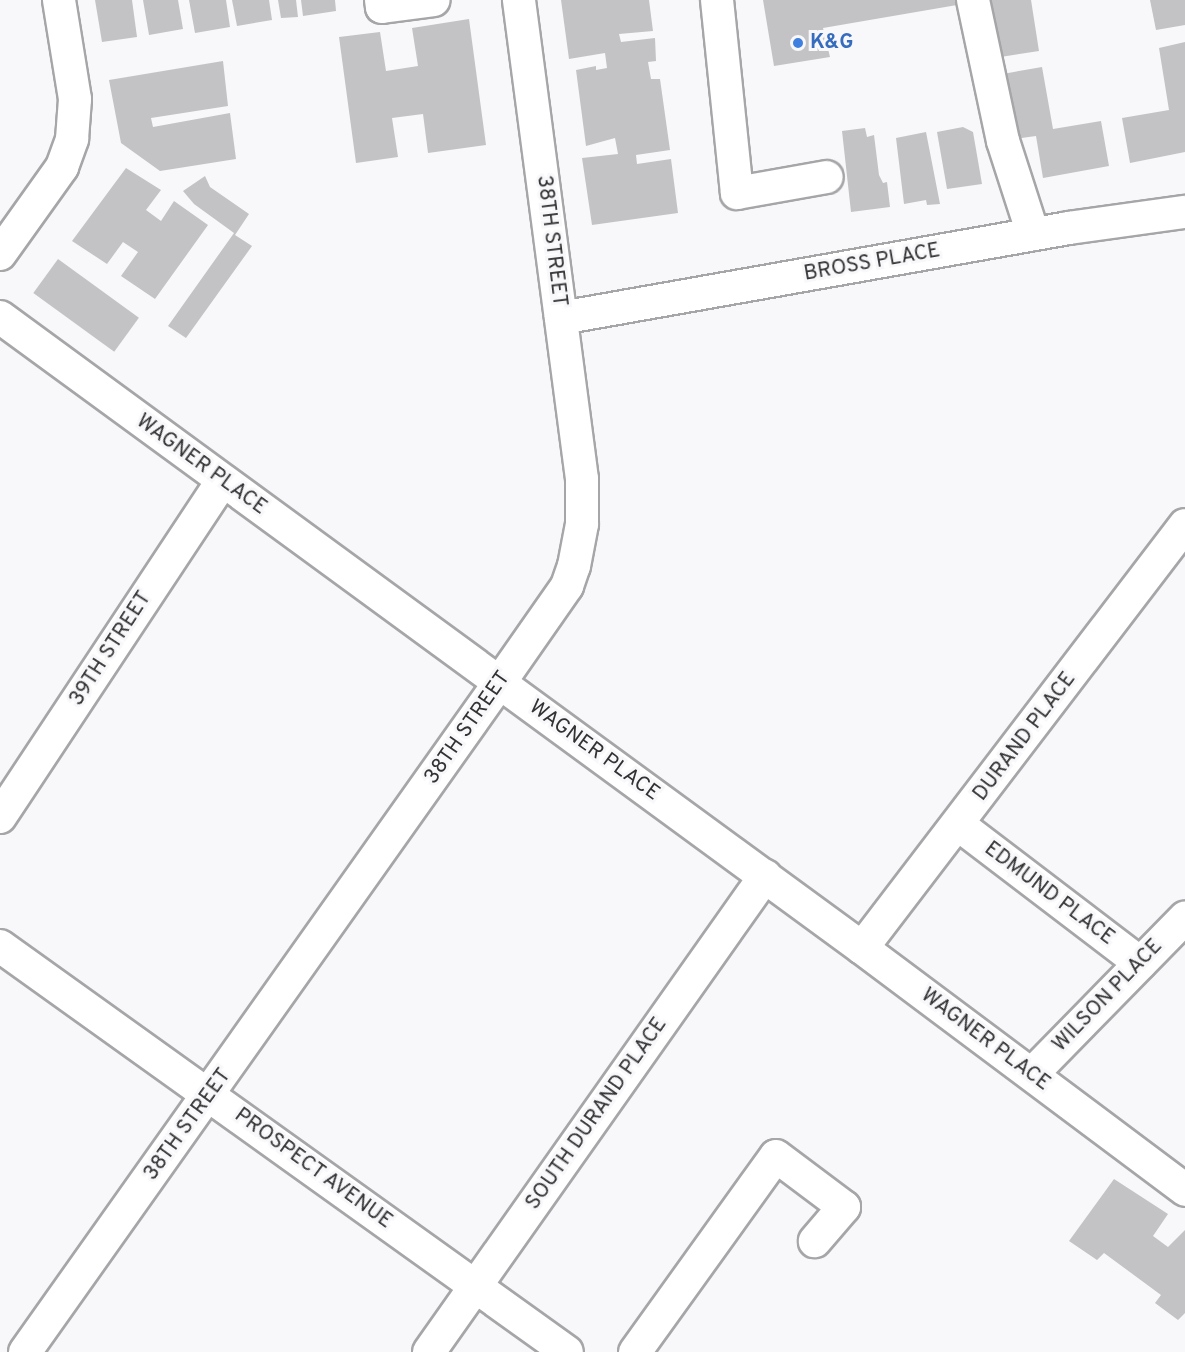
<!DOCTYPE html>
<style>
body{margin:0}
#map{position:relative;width:1185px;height:1352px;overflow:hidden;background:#f8f8fb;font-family:Overpass,sans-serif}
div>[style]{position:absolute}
.building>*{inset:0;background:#c3c3c5;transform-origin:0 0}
.roads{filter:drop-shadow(2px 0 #a6a6a9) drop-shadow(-2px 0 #a6a6a9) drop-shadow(0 2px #a6a6a9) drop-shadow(0 -2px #a6a6a9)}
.minor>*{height:32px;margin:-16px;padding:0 16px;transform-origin:16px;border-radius:16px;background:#fff}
.dots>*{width:16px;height:16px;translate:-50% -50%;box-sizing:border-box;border:3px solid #f8f8fb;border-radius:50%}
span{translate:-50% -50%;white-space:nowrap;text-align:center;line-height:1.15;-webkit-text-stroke:6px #f8f8fb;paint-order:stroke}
.shop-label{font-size:21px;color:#366cbe;font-weight:700}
.left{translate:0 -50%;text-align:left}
.street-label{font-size:21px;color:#323233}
</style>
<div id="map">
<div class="building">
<i style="clip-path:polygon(95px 0,132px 0,137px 37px,102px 42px)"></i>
<i style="clip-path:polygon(143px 0,178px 0,183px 29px,149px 35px)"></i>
<i style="clip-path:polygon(189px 0,226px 0,230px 27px,195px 33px)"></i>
<i style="clip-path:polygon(232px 0,269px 0,272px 20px,237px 26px)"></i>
<i style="clip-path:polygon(278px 0,296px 0,298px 17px,281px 18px)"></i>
<i style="clip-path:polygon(301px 0,335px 0,336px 11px,303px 16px)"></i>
<i style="clip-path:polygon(561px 0,649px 0,653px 31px,619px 34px,621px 42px,655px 38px,656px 61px,648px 62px,651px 79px,660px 79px,670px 150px,636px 155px,637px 164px,671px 159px,678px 213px,592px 225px,582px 158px,618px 154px,615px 138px,586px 146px,576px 70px,596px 66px,596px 70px,607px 68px,605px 53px,569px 59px)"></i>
<i style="clip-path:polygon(763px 0,956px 0,957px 5px,823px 28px,830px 57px,774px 66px)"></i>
<i style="clip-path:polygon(983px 0,1031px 0,1039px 51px,994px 58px)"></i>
<i style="clip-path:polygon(1150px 0,1185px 0,1185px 25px,1156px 30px)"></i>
<i style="clip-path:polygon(469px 19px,486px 145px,428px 153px,423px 114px,392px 118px,398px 157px,356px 163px,339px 37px,380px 32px,386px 71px,418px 66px,412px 28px)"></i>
<i style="clip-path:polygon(1185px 42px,1185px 152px,1130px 163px,1122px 118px,1169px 110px,1159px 48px)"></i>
<i style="clip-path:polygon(223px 61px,228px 106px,151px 118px,153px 127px,230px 113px,236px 159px,160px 171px,121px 143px,109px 80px)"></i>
<i style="clip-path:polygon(1042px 67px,1053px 129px,1101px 121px,1109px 166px,1043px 178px,1036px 136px,1008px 140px,997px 75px)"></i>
<i style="clip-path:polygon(963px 127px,973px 132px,982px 184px,947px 189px,937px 132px)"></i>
<i style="clip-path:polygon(865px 128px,867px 137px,874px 135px,879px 175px,883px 183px,887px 182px,890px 207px,851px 212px,842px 131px)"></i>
<i style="clip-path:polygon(926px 132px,940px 204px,927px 205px,926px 200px,904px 204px,896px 138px)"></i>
<i style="clip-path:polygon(126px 168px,161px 190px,146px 210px,161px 221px,174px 201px,208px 225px,155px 299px,121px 276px,138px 252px,123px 242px,107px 264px,72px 241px)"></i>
<i style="clip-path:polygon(205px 176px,210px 187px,249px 214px,235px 235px,252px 246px,186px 338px,168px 326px,234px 233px,194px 204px,183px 191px)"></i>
<i style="left:58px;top:259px;width:100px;height:42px;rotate:36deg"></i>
<i style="clip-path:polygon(1114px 1179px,1168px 1214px,1153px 1236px,1168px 1247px,1185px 1230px,1185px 1313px,1178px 1320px,1155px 1303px,1161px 1295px,1104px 1253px,1097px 1260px,1069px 1241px)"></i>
</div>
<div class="roads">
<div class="minor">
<i style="left:381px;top:0;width:7px;rotate:82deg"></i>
<i style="left:382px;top:7px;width:52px;rotate:-7.7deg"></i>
<i style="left:717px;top:0;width:194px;rotate:84.1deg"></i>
<i style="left:737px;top:193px;width:91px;rotate:-10.1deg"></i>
<i style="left:973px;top:0;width:144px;rotate:78deg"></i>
<i style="left:1003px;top:141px;width:98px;rotate:72.1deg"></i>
<i style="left:0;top:254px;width:107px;rotate:-54.5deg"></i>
<i style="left:62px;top:167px;width:30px;rotate:-70deg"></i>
<i style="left:72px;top:139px;width:40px;rotate:-85.7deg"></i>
<i style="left:75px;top:99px;width:100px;rotate:-99.2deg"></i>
<i style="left:0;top:317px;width:1068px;rotate:36.2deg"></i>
<i style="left:862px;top:948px;width:404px;rotate:36.8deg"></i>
<i style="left:561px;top:318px;width:516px;rotate:-10.05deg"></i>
<i style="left:1069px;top:228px;width:117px;rotate:-7.9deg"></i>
<i style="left:0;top:817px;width:403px;rotate:-56.5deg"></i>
<i style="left:959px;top:825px;width:228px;rotate:37.3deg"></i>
<i style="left:0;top:946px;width:697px;rotate:35.6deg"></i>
<i style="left:862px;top:948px;width:532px;rotate:-52.63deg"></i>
<i style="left:1032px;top:1074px;width:219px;rotate:-45.6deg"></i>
<i style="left:25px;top:1352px;width:821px;rotate:-54.67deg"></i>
<i style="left:500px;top:682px;width:117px;rotate:-55.1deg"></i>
<i style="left:567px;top:586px;width:21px;rotate:-71deg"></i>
<i style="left:574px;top:566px;width:43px;rotate:-79.2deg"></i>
<i style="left:582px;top:524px;width:45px;rotate:-90deg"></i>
<i style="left:582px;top:479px;width:483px;rotate:-97.5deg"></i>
<i style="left:429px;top:1352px;width:583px;rotate:-54.78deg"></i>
<i style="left:635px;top:1352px;width:241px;rotate:-54.3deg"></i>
<i style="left:776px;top:1156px;width:85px;rotate:36.9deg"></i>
<i style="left:844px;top:1207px;width:45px;rotate:130.5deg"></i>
</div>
</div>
<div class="dots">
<i style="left:798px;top:43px;background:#3f7fe0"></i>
</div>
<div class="shop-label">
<span class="left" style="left:810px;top:43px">K&amp;G</span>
</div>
<div class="street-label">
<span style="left:551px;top:241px;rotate:83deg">38TH STREET</span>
<span style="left:872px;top:263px;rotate:-10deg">BROSS PLACE</span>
<span style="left:201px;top:465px;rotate:36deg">WAGNER PLACE</span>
<span style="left:111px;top:649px;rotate:-57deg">39TH STREET</span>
<span style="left:468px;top:728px;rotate:-55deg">38TH STREET</span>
<span style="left:1025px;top:737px;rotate:-53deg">DURAND PLACE</span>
<span style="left:594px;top:751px;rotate:36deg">WAGNER PLACE</span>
<span style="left:1049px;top:894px;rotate:37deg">EDMUND PLACE</span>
<span style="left:1108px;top:996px;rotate:-46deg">WILSON PLACE</span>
<span style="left:985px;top:1040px;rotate:37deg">WAGNER PLACE</span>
<span style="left:597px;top:1114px;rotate:-55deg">SOUTH DURAND PLACE</span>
<span style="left:188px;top:1125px;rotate:-54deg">38TH STREET</span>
<span style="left:313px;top:1169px;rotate:36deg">PROSPECT AVENUE</span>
</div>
</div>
